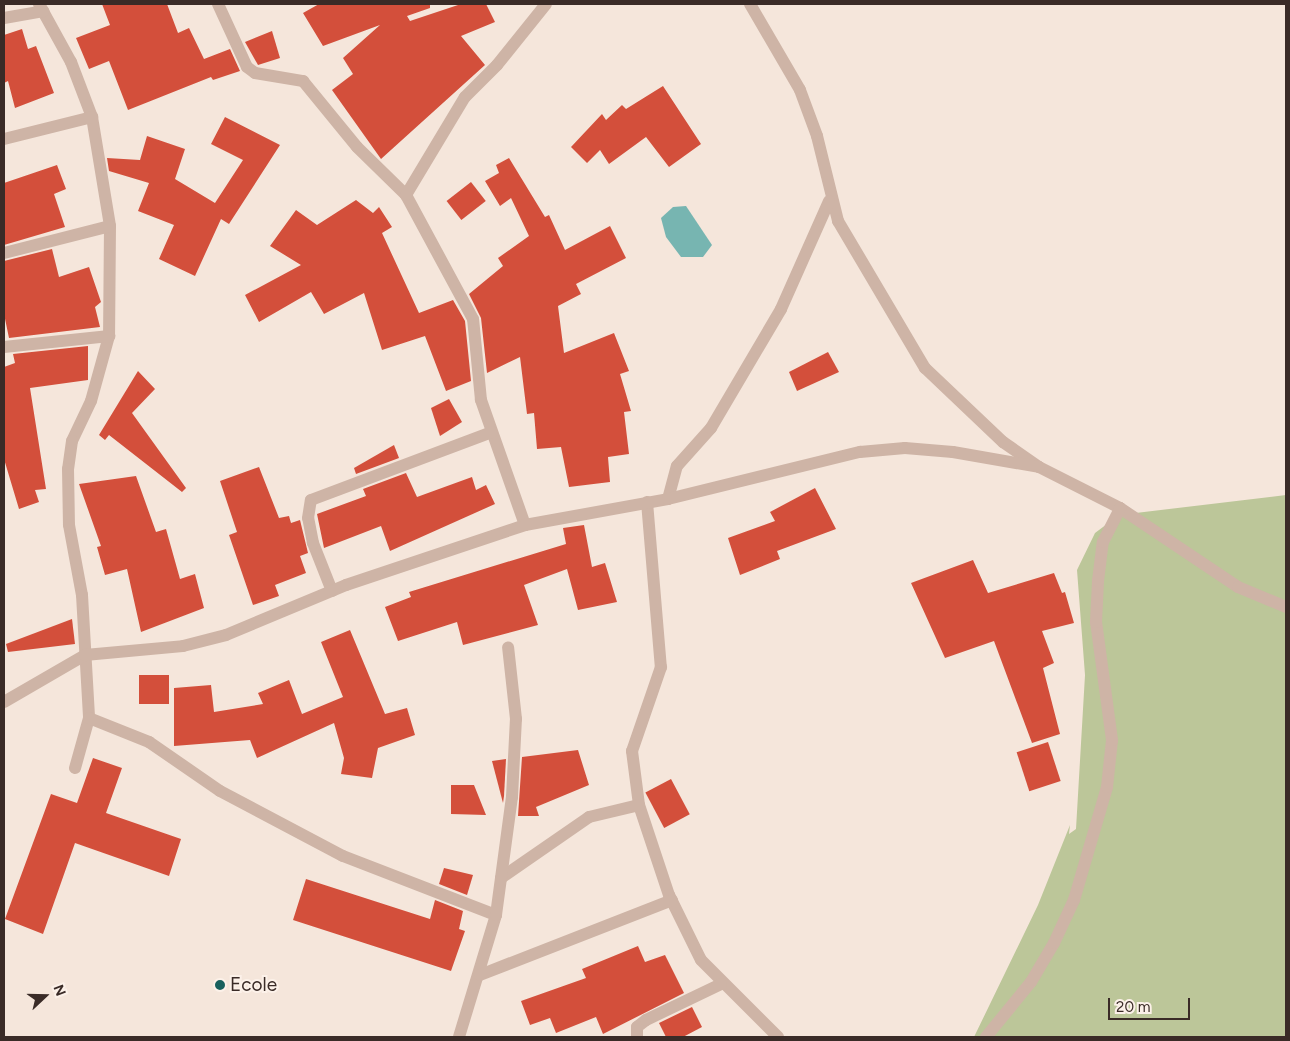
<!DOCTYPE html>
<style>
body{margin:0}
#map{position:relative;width:1290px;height:1041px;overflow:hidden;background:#f5e6db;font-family:Figtree,sans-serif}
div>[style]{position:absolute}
.green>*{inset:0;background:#bcc699}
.water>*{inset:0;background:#77b5b1}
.building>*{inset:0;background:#d34f3b;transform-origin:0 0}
.minor>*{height:12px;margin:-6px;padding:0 6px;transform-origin:6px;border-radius:6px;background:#ceb4a6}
.dots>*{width:14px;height:14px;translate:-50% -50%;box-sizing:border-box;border:2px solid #fcf1e9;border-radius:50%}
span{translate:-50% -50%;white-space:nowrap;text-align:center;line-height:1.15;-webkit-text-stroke:4px #fcf1e9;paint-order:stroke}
.poi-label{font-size:19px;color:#3a2b27}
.left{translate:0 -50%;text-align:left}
.frame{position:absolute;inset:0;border:5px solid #3a2b27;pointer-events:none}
.north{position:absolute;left:20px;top:971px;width:50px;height:50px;-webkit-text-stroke:4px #fcf1e9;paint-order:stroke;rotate:69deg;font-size:14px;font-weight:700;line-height:20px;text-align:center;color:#3a2b27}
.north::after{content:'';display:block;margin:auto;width:18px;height:22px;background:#3a2b27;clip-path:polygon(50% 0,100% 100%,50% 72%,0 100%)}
.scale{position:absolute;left:1108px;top:998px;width:82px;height:22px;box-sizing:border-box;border:2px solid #3a2b27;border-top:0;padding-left:6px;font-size:15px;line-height:18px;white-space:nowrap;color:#3a2b27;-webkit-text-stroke:4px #fcf1e9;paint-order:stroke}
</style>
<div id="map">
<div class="green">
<i style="clip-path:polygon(1286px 495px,1286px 1037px,974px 1037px,1038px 905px,1070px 825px,1069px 834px,1076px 829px,1085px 675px,1077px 570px,1095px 533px,1119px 515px)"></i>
</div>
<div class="water">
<i style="clip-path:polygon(686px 206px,712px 245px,703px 257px,681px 257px,666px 237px,661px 218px,673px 207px)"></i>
</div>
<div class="building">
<i style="clip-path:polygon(102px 4px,167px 4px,178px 33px,189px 28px,204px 59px,230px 49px,240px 71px,213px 80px,211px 77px,128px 110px,109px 61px,89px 69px,76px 38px,110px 25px)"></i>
<i style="clip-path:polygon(319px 4px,430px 4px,430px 8px,407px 16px,410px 21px,461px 4px,486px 4px,495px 22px,461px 36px,485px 65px,381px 159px,332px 90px,353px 74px,343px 58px,380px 25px,323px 46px,303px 13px)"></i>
<i style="clip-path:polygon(22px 29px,28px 49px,36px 46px,54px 93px,15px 108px,8px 81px,4px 83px,4px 35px)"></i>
<i style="clip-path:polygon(272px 31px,280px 58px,258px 65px,245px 42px)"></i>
<i style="clip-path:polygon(663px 86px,701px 144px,669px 167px,646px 137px,609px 164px,600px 150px,587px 163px,571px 147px,602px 114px,606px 120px,622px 105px,626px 109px)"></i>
<i style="clip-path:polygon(225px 117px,280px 145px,229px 224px,221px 219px,195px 276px,159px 259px,174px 225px,138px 211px,149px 183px,109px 171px,107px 158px,140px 160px,147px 136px,185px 149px,175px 179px,215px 203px,243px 160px,211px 144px)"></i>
<i style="clip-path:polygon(509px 158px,545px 217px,549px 215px,565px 250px,610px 226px,626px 258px,576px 284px,581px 294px,558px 306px,564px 353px,614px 333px,629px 371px,620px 374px,631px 411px,624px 412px,629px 454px,608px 457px,610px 482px,569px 487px,561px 447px,537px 449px,534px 413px,527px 414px,520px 357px,487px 373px,481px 318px,469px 294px,503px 266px,498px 258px,529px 236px,511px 198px,500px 206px,485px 181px,499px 173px,496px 165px)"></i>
<i style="clip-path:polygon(57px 165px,66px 189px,54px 194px,65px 227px,4px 245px,4px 183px)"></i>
<i style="left:471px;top:182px;width:24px;height:31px;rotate:52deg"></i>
<i style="clip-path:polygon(356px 200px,373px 213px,379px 207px,392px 227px,382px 233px,419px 313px,453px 300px,465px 321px,471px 381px,446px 391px,425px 336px,382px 350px,364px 293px,324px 314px,311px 292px,259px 322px,245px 295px,301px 265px,270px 246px,296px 210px,317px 225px)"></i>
<i style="clip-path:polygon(52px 249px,59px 277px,89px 267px,101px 302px,95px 307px,100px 327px,9px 338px,4px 314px,4px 261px)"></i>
<i style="clip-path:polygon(88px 346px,88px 380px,30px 388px,46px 489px,35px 490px,39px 502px,19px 509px,4px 459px,4px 367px,15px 363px,13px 354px)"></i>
<i style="clip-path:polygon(828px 352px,839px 372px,797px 391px,789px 372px)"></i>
<i style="clip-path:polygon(138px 371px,155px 389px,132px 413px,186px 488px,182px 492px,109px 435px,105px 440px,99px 435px)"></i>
<i style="clip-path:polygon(449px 399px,462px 422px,440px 436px,431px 408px)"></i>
<i style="clip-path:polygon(394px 445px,399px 458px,356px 474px,354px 468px)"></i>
<i style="clip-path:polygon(259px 467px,279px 518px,289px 516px,291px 523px,300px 520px,308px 553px,300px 556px,306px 573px,275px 585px,279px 596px,253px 605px,229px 535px,237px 532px,220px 481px)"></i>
<i style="clip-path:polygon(406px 473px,417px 497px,472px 477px,476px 490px,486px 485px,495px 504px,390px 551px,381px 526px,324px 548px,317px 514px,366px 496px,363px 489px)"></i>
<i style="clip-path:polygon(136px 476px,156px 532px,166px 529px,180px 579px,195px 574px,204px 608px,141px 632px,127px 569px,105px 575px,97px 547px,101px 546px,79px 484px)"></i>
<i style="clip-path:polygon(815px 488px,836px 529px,777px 551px,780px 559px,740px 575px,728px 538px,775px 521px,770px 512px)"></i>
<i style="clip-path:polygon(584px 525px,592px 567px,605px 563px,617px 602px,578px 610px,567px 569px,524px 585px,538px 625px,463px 645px,457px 622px,398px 641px,385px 607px,411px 597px,409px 592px,566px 544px,563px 528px)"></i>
<i style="clip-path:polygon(973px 560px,988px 593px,1054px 573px,1062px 593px,1065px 592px,1074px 623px,1042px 631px,1054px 663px,1043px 668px,1060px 734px,1032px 743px,994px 641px,945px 658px,911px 583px)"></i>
<i style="clip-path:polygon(72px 619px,75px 644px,8px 652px,6px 644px)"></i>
<i style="clip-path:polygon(350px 630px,385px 714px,407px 708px,415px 735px,378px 748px,372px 778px,341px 774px,344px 758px,334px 723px,257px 758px,250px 740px,174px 746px,174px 688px,211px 685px,214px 712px,263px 704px,258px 693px,289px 680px,302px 714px,343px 697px,321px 642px)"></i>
<i style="left:139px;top:675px;width:30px;height:29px"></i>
<i style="left:1048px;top:742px;width:41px;height:33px;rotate:72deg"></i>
<i style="clip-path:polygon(578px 750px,589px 785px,536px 807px,539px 816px,518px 816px,522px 757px)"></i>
<i style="clip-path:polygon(93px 758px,122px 768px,106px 813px,181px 839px,169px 876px,75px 843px,43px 934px,5px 919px,51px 794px,77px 803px)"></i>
<i style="clip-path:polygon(506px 759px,504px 796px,503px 803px,492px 761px)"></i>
<i style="left:671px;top:779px;width:40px;height:29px;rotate:62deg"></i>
<i style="clip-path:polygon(451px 785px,474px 785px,486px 815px,451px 814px)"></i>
<i style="clip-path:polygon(444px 868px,473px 875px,467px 895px,439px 884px)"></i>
<i style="clip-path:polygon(306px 879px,430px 919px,435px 900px,463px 911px,459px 929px,465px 931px,451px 971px,293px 920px)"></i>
<i style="clip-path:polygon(638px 946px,645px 962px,665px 955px,684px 993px,603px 1034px,596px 1017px,556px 1033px,550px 1018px,530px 1025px,521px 1001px,586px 978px,582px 969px)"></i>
<i style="clip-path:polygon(692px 1007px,702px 1027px,683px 1037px,666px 1037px,659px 1023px)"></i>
</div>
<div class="minor">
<i style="left:39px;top:4px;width:66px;rotate:61.1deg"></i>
<i style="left:71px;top:62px;width:59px;rotate:69.1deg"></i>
<i style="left:92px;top:117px;width:110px;rotate:80.6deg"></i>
<i style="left:110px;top:226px;width:110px;rotate:90.5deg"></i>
<i style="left:109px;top:336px;width:67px;rotate:105.5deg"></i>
<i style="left:91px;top:401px;width:44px;rotate:115.4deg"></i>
<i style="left:72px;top:441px;width:28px;rotate:98deg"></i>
<i style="left:68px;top:469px;width:56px;rotate:89deg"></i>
<i style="left:69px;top:525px;width:71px;rotate:79.5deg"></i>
<i style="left:82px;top:595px;width:123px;rotate:86.7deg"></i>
<i style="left:89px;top:718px;width:52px;rotate:105.6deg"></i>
<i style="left:218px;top:4px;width:69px;rotate:65.3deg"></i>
<i style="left:247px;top:67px;width:10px;rotate:37deg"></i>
<i style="left:255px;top:73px;width:49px;rotate:9.5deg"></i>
<i style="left:303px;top:81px;width:85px;rotate:50.7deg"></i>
<i style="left:357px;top:147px;width:69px;rotate:44.4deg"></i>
<i style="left:750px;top:4px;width:99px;rotate:59.8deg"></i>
<i style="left:800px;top:90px;width:49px;rotate:69.7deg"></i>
<i style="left:817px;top:136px;width:88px;rotate:76.1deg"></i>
<i style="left:838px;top:221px;width:171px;rotate:59.4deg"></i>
<i style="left:925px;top:368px;width:108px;rotate:43.5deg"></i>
<i style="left:1003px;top:442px;width:44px;rotate:34.8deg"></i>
<i style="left:1039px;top:467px;width:91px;rotate:26.8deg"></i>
<i style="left:1120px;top:508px;width:142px;rotate:33.8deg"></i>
<i style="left:1238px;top:587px;width:52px;rotate:22.6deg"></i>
<i style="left:4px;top:18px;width:40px;rotate:-10deg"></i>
<i style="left:4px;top:139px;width:91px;rotate:-14deg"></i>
<i style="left:4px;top:253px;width:109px;rotate:-14.3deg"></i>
<i style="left:4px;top:347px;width:106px;rotate:-6deg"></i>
<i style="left:668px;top:499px;width:34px;rotate:-75deg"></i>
<i style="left:677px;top:466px;width:51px;rotate:-48.2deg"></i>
<i style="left:711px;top:428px;width:138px;rotate:-59.5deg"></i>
<i style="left:781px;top:309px;width:118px;rotate:-66deg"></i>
<i style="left:647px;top:502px;width:166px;rotate:85.2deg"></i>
<i style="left:661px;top:667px;width:89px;rotate:109deg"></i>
<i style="left:632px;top:751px;width:54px;rotate:82.6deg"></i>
<i style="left:639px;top:805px;width:95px;rotate:71.6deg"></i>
<i style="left:669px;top:895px;width:72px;rotate:63.8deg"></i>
<i style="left:701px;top:960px;width:109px;rotate:45deg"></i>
<i style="left:525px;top:525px;width:133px;rotate:-109.4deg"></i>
<i style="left:481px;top:400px;width:81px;rotate:-95.6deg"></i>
<i style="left:473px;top:319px;width:141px;rotate:-118.4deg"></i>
<i style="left:406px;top:195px;width:114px;rotate:-59deg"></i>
<i style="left:465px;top:97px;width:45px;rotate:-45deg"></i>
<i style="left:497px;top:65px;width:78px;rotate:-51.2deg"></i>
<i style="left:332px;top:591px;width:52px;rotate:-111.6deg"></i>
<i style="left:313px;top:543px;width:25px;rotate:-101deg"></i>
<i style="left:308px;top:518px;width:18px;rotate:-81deg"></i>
<i style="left:311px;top:500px;width:193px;rotate:-20.6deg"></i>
<i style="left:4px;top:702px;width:94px;rotate:-30.1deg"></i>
<i style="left:85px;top:655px;width:98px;rotate:-5.2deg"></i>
<i style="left:183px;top:646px;width:44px;rotate:-14.3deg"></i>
<i style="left:226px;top:635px;width:130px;rotate:-22.6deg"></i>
<i style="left:346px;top:585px;width:189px;rotate:-18.5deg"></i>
<i style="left:525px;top:525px;width:145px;rotate:-10.3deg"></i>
<i style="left:668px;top:499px;width:198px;rotate:-13.8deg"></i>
<i style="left:860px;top:452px;width:45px;rotate:-5.1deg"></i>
<i style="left:905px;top:448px;width:48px;rotate:4.8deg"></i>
<i style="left:953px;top:452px;width:87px;rotate:9.9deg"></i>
<i style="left:89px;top:718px;width:65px;rotate:21.8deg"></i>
<i style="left:149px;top:742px;width:86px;rotate:34.6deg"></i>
<i style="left:220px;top:791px;width:139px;rotate:27.9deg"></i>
<i style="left:343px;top:856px;width:164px;rotate:21.1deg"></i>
<i style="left:496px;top:915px;width:127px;rotate:106.9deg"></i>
<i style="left:501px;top:878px;width:107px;rotate:-34.7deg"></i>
<i style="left:589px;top:817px;width:51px;rotate:-13.5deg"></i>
<i style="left:496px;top:915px;width:119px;rotate:-82.3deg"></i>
<i style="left:512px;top:797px;width:78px;rotate:-87.1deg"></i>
<i style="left:516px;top:719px;width:72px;rotate:-96.3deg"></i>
<i style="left:480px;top:975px;width:206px;rotate:-21.3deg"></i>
<i style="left:637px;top:1037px;width:10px;rotate:-90deg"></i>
<i style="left:637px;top:1027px;width:11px;rotate:-38deg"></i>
<i style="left:646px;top:1020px;width:83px;rotate:-25.6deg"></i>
<i style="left:986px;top:1037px;width:71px;rotate:-50.7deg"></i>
<i style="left:1031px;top:982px;width:45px;rotate:-59.5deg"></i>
<i style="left:1054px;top:943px;width:47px;rotate:-65.1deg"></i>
<i style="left:1074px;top:900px;width:118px;rotate:-73.7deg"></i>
<i style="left:1107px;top:787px;width:47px;rotate:-83.9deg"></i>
<i style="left:1112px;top:740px;width:119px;rotate:-97.7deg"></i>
<i style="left:1096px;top:622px;width:41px;rotate:-87.2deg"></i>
<i style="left:1098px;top:581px;width:39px;rotate:-83deg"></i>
<i style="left:1103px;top:542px;width:38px;rotate:-63deg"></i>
</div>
<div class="dots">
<i style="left:220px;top:985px;background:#18605d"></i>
</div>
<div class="poi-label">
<span class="left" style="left:230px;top:985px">Ecole</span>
</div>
<div class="frame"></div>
<div class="north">N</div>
<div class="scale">20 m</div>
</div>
